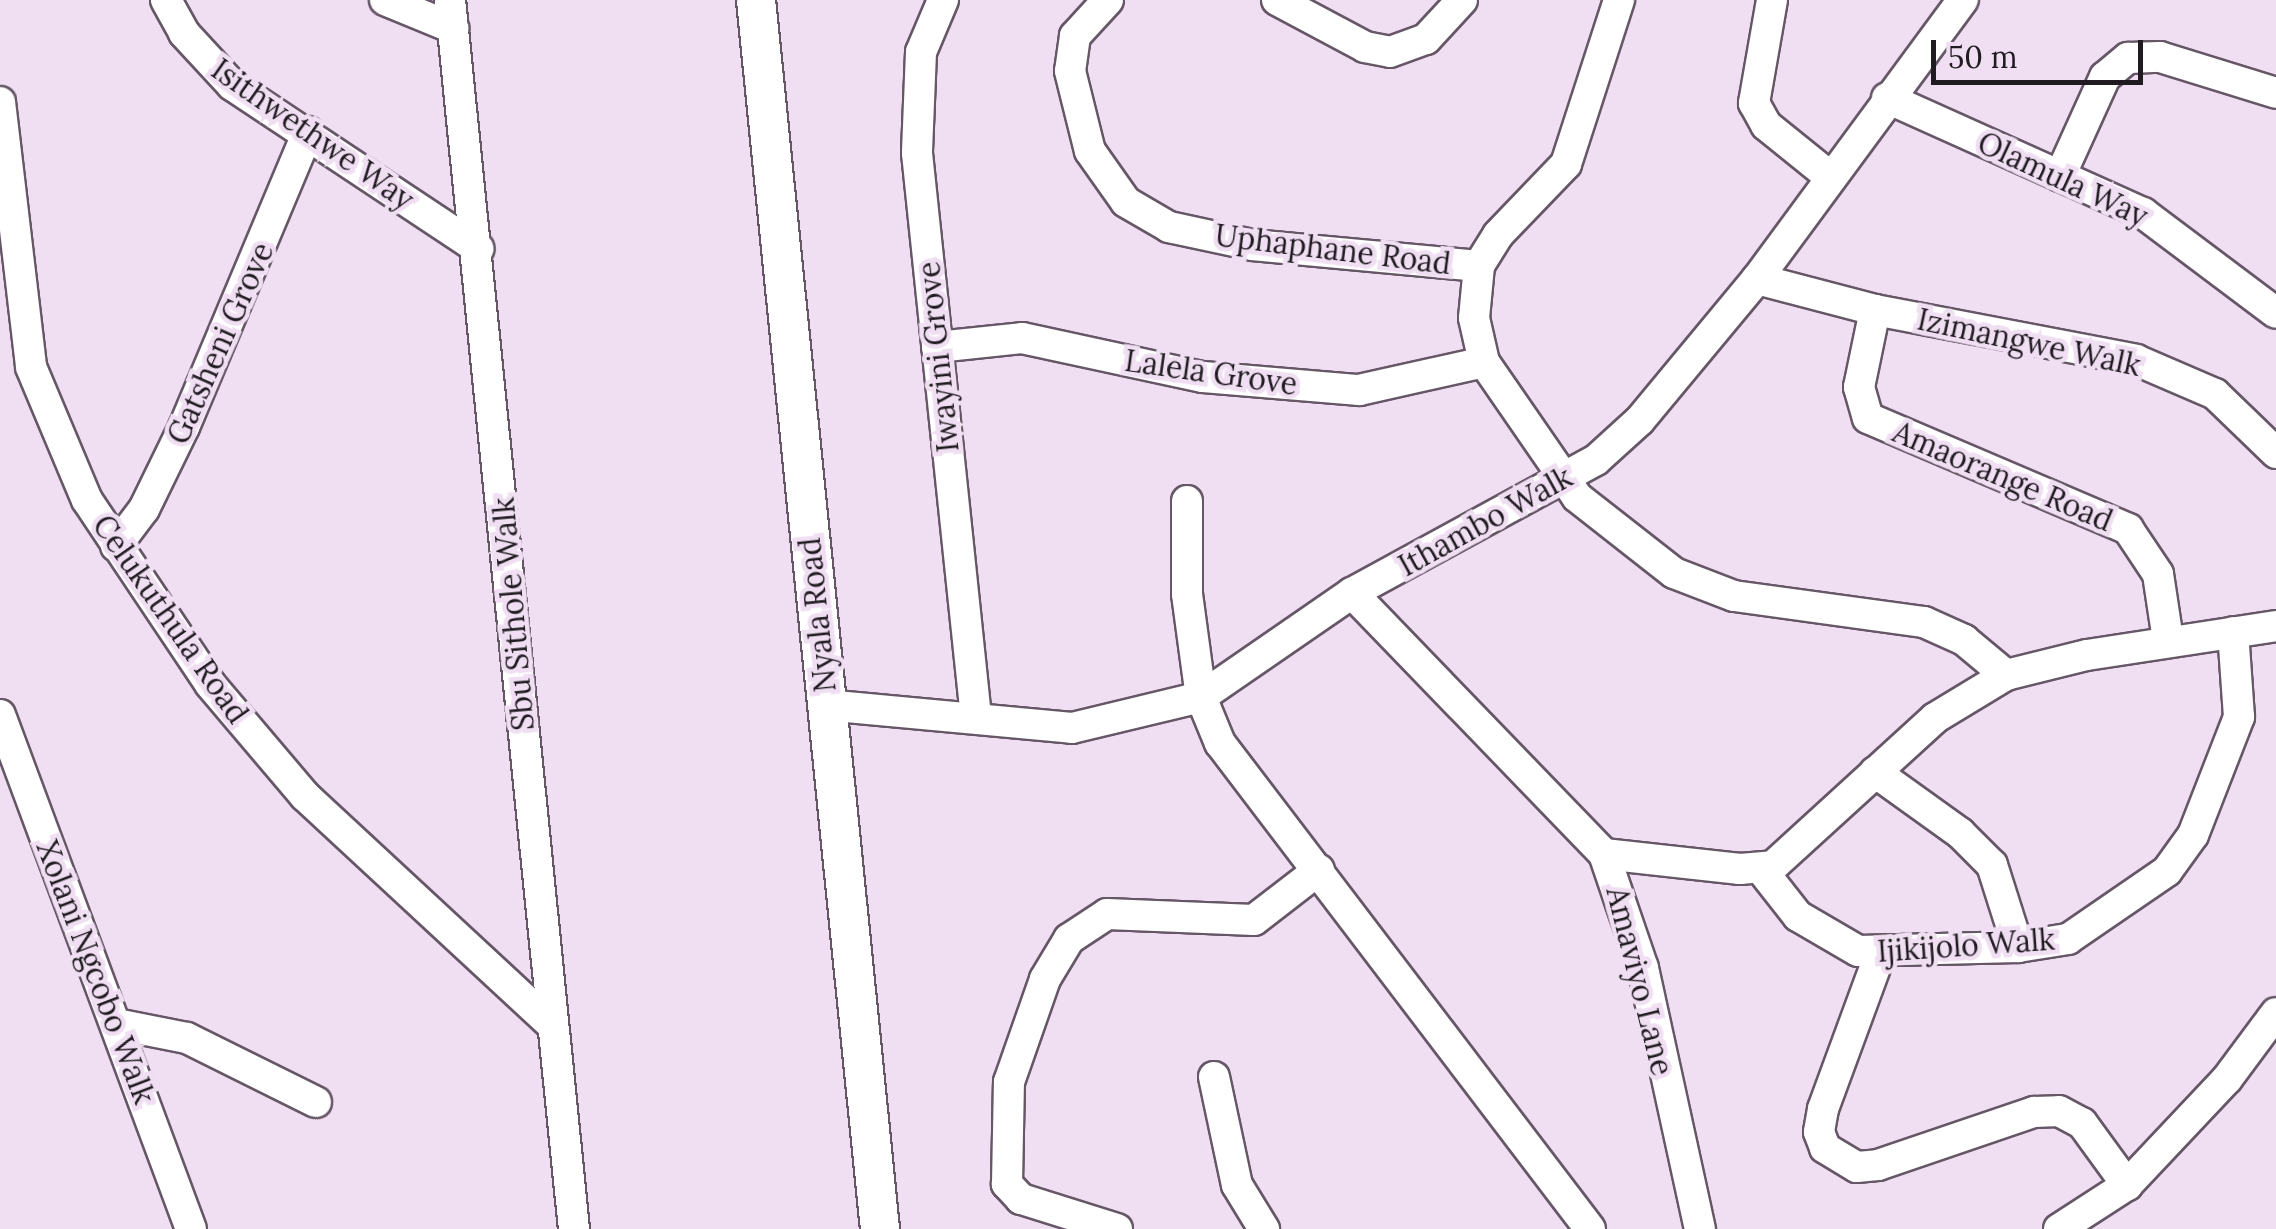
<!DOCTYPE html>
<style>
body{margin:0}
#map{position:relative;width:2276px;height:1229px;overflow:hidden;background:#f0dff2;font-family:Lora,serif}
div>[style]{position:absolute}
.roads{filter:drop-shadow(2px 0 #665767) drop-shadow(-2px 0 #665767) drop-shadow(0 2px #665767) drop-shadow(0 -2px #665767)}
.minor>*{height:30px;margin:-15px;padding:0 15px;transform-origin:15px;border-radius:15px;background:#fff}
.tertiary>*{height:38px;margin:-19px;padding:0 19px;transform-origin:19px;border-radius:19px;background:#fff}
span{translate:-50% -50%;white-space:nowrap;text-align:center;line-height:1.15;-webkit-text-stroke:9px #f0dff2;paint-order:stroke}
.street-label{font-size:30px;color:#201a21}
.scale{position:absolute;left:1931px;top:40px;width:212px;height:45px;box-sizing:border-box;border:5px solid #201a21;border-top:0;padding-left:12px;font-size:30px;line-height:35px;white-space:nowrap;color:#201a21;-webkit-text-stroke:8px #f0dff2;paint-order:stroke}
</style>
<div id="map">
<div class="roads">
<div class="minor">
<i style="left:166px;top:0;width:38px;rotate:61deg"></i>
<i style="left:184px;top:33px;width:71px;rotate:47.3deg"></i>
<i style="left:232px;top:85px;width:296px;rotate:33.6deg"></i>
<i style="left:385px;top:0;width:74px;rotate:22.4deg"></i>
<i style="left:450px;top:0;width:1235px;rotate:84.24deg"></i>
<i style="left:943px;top:0;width:56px;rotate:112.9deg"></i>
<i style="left:921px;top:52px;width:101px;rotate:92.3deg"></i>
<i style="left:917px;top:153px;width:567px;rotate:84.03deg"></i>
<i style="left:1108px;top:0;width:49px;rotate:132.5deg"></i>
<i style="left:1075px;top:36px;width:35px;rotate:98deg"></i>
<i style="left:1070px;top:71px;width:82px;rotate:76deg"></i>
<i style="left:1090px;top:151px;width:62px;rotate:54.8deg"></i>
<i style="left:1126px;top:202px;width:50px;rotate:30.2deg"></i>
<i style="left:1169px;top:227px;width:85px;rotate:12.2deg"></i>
<i style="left:1252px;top:245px;width:228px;rotate:5.3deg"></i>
<i style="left:1277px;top:0;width:100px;rotate:28.1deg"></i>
<i style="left:1365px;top:47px;width:25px;rotate:11deg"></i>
<i style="left:1390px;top:52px;width:38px;rotate:-20deg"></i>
<i style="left:1426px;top:39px;width:53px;rotate:-47.3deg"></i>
<i style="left:1619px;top:0;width:172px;rotate:107.9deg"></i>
<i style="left:1566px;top:164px;width:98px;rotate:133.8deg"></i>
<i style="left:1498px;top:235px;width:36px;rotate:122deg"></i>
<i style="left:1479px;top:266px;width:52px;rotate:95.5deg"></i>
<i style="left:1474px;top:318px;width:45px;rotate:77.2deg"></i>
<i style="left:1484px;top:362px;width:164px;rotate:55.4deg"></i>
<i style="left:1577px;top:497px;width:123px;rotate:38.1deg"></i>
<i style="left:1674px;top:573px;width:64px;rotate:21deg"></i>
<i style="left:1734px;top:596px;width:192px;rotate:7.8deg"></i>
<i style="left:1924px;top:622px;width:44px;rotate:24.2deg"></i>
<i style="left:1964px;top:640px;width:55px;rotate:39.8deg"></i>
<i style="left:1772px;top:0;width:105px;rotate:99.9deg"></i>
<i style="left:1754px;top:103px;width:25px;rotate:61deg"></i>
<i style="left:1766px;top:125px;width:80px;rotate:38.9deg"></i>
<i style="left:1887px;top:98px;width:281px;rotate:24.2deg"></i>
<i style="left:2143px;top:213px;width:166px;rotate:36.9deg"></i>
<i style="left:0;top:102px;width:267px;rotate:83.3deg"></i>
<i style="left:31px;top:367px;width:144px;rotate:67.2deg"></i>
<i style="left:87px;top:500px;width:221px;rotate:56.2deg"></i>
<i style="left:210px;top:684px;width:147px;rotate:49.7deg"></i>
<i style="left:305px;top:796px;width:337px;rotate:42.8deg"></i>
<i style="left:2060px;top:176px;width:109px;rotate:-65.6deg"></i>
<i style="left:2105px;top:77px;width:30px;rotate:-40deg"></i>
<i style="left:2128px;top:58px;width:32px;rotate:-2deg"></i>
<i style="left:2160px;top:57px;width:121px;rotate:17.2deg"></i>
<i style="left:1757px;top:279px;width:122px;rotate:14.7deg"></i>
<i style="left:1875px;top:310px;width:266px;rotate:10.8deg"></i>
<i style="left:2136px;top:360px;width:86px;rotate:23.3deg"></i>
<i style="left:2215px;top:394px;width:85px;rotate:44deg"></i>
<i style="left:1875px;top:310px;width:79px;rotate:101.7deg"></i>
<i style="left:1859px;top:387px;width:32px;rotate:74deg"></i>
<i style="left:1868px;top:418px;width:283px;rotate:23.1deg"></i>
<i style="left:2128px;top:529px;width:54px;rotate:56.3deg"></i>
<i style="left:2158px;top:574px;width:67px;rotate:81.4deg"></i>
<i style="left:937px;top:347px;width:85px;rotate:-6deg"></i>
<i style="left:1022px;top:338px;width:185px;rotate:12.2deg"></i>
<i style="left:1203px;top:377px;width:157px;rotate:4.8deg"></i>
<i style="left:1359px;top:390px;width:128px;rotate:-12.6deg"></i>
<i style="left:1187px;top:501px;width:93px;rotate:90deg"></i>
<i style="left:1187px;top:594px;width:104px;rotate:82.3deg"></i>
<i style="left:1201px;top:697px;width:50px;rotate:67.6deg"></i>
<i style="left:1220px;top:743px;width:611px;rotate:52.72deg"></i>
<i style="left:116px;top:546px;width:46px;rotate:-52.9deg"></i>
<i style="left:144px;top:509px;width:91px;rotate:-64deg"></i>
<i style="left:184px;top:427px;width:320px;rotate:-67.2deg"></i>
<i style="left:1352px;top:593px;width:363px;rotate:46deg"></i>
<i style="left:1604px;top:854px;width:120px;rotate:71.1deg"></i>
<i style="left:1643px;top:968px;width:267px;rotate:77.7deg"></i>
<i style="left:825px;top:705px;width:248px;rotate:5.3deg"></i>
<i style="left:1072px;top:728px;width:133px;rotate:-13.5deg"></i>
<i style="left:1201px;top:697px;width:183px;rotate:-34.6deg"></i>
<i style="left:1352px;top:593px;width:278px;rotate:-28.6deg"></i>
<i style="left:1596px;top:460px;width:59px;rotate:-42.3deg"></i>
<i style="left:1640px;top:420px;width:183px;rotate:-50.3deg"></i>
<i style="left:1757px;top:279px;width:347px;rotate:-53.6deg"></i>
<i style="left:0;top:715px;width:548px;rotate:69.62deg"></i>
<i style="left:1875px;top:772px;width:105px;rotate:35.7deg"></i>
<i style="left:1960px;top:833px;width:45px;rotate:45deg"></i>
<i style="left:1992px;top:865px;width:86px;rotate:72.4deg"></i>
<i style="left:1604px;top:854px;width:137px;rotate:6.3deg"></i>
<i style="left:1740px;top:869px;width:33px;rotate:-5deg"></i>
<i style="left:1773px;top:866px;width:219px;rotate:-42.4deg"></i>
<i style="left:1935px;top:718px;width:83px;rotate:-31.2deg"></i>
<i style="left:2006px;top:675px;width:83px;rotate:-13.9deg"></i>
<i style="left:2087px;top:655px;width:191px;rotate:-8.7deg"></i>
<i style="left:1761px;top:869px;width:60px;rotate:51.8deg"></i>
<i style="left:1798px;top:916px;width:69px;rotate:30.3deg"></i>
<i style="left:1858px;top:951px;width:160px;rotate:-1.4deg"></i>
<i style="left:2018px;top:947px;width:51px;rotate:-9.1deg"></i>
<i style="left:2068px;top:939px;width:120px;rotate:-34.5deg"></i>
<i style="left:2167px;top:871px;width:44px;rotate:-54.2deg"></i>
<i style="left:2193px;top:835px;width:127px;rotate:-68.7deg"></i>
<i style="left:2239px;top:717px;width:85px;rotate:-94deg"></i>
<i style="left:1880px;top:954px;width:165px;rotate:110.2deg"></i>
<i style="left:1823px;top:1109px;width:23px;rotate:100deg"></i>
<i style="left:1819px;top:1132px;width:17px;rotate:69deg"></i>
<i style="left:1825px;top:1148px;width:37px;rotate:31deg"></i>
<i style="left:1857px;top:1167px;width:21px;rotate:-5deg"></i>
<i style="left:1878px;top:1165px;width:165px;rotate:-18.8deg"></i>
<i style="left:2034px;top:1112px;width:25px;rotate:-2deg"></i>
<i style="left:2059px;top:1111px;width:26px;rotate:28deg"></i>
<i style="left:2082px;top:1123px;width:77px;rotate:54deg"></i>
<i style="left:116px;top:1024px;width:72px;rotate:11.2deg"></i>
<i style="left:187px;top:1038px;width:144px;rotate:26.4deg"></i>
<i style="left:1214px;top:1077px;width:110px;rotate:78deg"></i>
<i style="left:1237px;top:1185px;width:52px;rotate:58.5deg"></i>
<i style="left:1117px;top:1229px;width:101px;rotate:-162.6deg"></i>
<i style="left:1021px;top:1199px;width:21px;rotate:-133deg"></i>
<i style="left:1007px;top:1184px;width:102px;rotate:-88.9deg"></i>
<i style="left:1009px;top:1082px;width:109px;rotate:-70.7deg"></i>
<i style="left:1045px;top:979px;width:47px;rotate:-59deg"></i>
<i style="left:1069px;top:939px;width:45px;rotate:-33.3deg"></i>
<i style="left:1107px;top:914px;width:147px;rotate:2.3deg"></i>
<i style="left:1254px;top:920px;width:82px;rotate:-37.6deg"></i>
<i style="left:2059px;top:1229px;width:81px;rotate:-32.9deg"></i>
<i style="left:2127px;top:1185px;width:146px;rotate:-46.7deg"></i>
<i style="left:2227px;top:1079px;width:82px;rotate:-53.4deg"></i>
</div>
<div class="tertiary">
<i style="left:756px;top:0;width:1235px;rotate:84.24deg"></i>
</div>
</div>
<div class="street-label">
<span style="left:313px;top:134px;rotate:35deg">Isithwethwe Way</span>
<span style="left:2063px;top:179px;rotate:25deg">Olamula Way</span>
<span style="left:1333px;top:249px;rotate:7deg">Uphaphane Road</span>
<span style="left:2029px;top:342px;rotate:12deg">Izimangwe Walk</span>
<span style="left:220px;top:343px;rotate:-66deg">Gatsheni Grove</span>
<span style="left:938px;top:357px;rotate:-96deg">Iwayini Grove</span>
<span style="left:1211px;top:372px;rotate:8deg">Lalela Grove</span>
<span style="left:2003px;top:476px;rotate:23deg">Amaorange Road</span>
<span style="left:1485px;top:521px;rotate:-29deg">Ithambo Walk</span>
<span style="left:513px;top:614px;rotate:-95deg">Sbu Sithole Walk</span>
<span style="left:817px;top:615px;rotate:-96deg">Nyala Road</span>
<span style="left:171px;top:619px;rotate:55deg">Celukuthula Road</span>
<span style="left:1966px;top:945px;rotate:-4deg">Ijikijolo Walk</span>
<span style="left:96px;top:972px;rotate:69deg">Xolani Ngcobo Walk</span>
<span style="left:1640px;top:981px;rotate:76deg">Amaviyo Lane</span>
</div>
<div class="scale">50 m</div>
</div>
